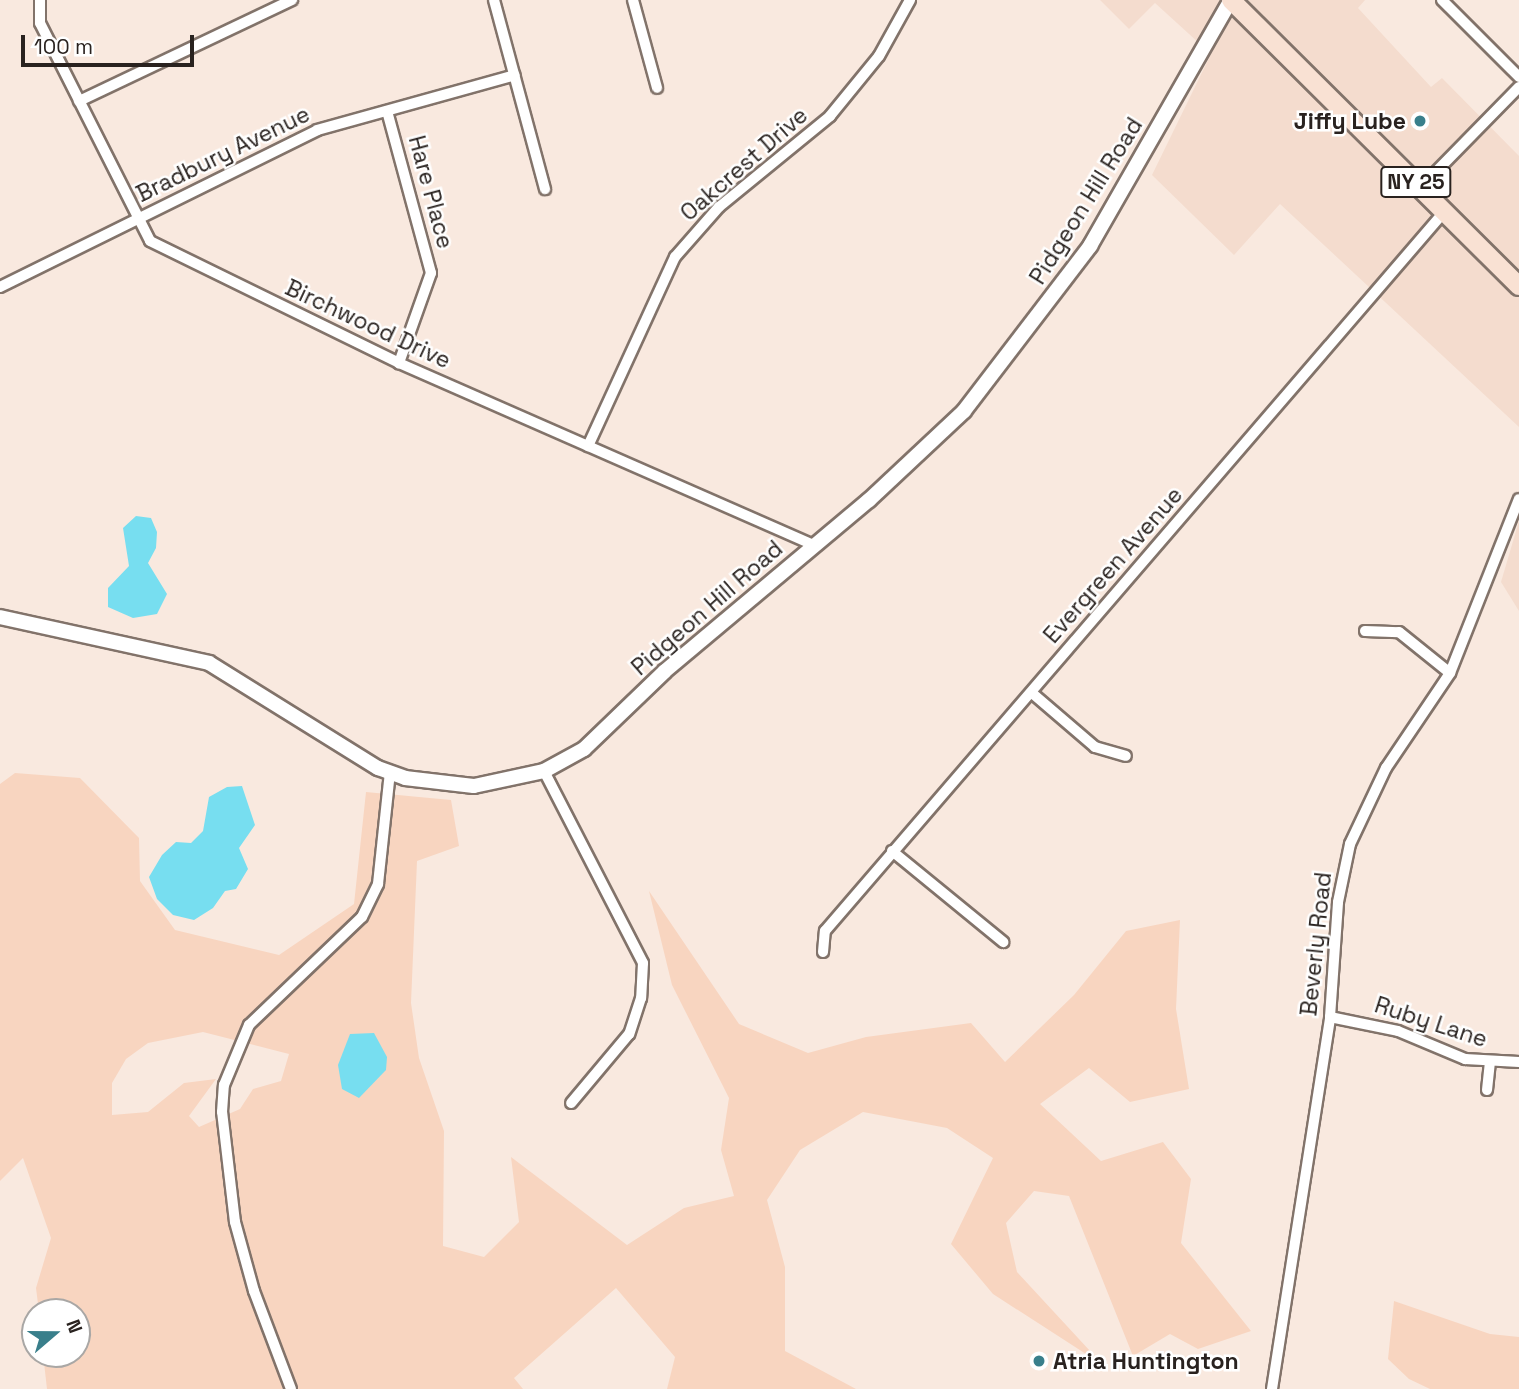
<!DOCTYPE html>
<style>
body{margin:0}
#map{position:relative;width:1519px;height:1389px;overflow:hidden;background:#f9e9df;font-family:"Space Grotesk",sans-serif}
div>[style]{position:absolute}
.built>*{inset:0;background:#f4dcce}
.green>*{inset:0;background:#f8d5c0}
.water>*{inset:0;background:#77def0}
.roads{filter:drop-shadow(2px 0 #82736a) drop-shadow(-2px 0 #82736a) drop-shadow(0 2px #82736a) drop-shadow(0 -2px #82736a)}
.minor>*{height:10px;margin:-5px;padding:0 5px;transform-origin:5px;border-radius:5px;background:#fff}
.tertiary>*{height:14px;margin:-7px;padding:0 7px;transform-origin:7px;border-radius:7px;background:#fff}
.primary>*{height:18px;margin:-9px;padding:0 9px;transform-origin:9px;border-radius:9px;background:#f9e1d3}
.dots>*{width:19px;height:19px;translate:-50% -50%;box-sizing:border-box;border:4px solid #fff;border-radius:50%}
span{translate:-50% -50%;white-space:nowrap;text-align:center;line-height:1.15;-webkit-text-stroke:5px #fff;paint-order:stroke}
.shield-label span{padding:2px 5px;background:#fff;border:2px solid;border-radius:5px;-webkit-text-stroke-width:0}
.shield-label{font-size:21px;color:#29221f;font-weight:700}
.poi-label{font-size:23px;color:#29221f;font-weight:700}
.right{translate:-100% -50%;text-align:right}
.left{translate:0 -50%;text-align:left}
.street-label{font-size:23px;color:#29221f}
.north{position:absolute;left:21px;top:1298px;width:70px;height:70px;box-sizing:border-box;background:#fff;border:2px solid #a9a7a5;border-radius:50%;rotate:70deg;font-size:19px;font-weight:700;line-height:28px;text-align:center;color:#29221f}
.north::after{content:'';display:block;margin:auto;width:24px;height:32px;background:#397f8b;clip-path:polygon(50% 0,100% 100%,50% 72%,0 100%)}
.scale{position:absolute;left:21px;top:35px;width:173px;height:32px;box-sizing:border-box;border:4px solid #29221f;border-top:0;padding-left:9px;font-size:21px;line-height:24px;white-space:nowrap;color:#29221f;-webkit-text-stroke:5px #fff;paint-order:stroke}
</style>
<div id="map">
<div class="built">
<i style="clip-path:polygon(1100px 0,1365px 0,1358px 8px,1431px 87px,1442px 78px,1519px 156px,1519px 427px,1280px 204px,1234px 255px,1152px 175px,1211px 54px,1155px 3px,1129px 29px)"></i>
<i style="clip-path:polygon(1519px 521px,1519px 611px,1501px 582px)"></i>
</div>
<div class="green">
<i style="clip-path:polygon(evenodd,15px 773px,80px 778px,139px 838px,140px 881px,175px 930px,279px 955px,354px 904px,366px 792px,451px 800px,459px 846px,417px 861px,411px 1003px,419px 1058px,444px 1131px,443px 1246px,484px 1257px,519px 1222px,511px 1157px,627px 1245px,684px 1208px,734px 1196px,721px 1150px,729px 1098px,672px 985px,649px 891px,739px 1024px,808px 1053px,866px 1037px,971px 1023px,1005px 1062px,1074px 995px,1126px 931px,1180px 920px,1176px 1009px,1189px 1089px,1130px 1102px,1089px 1068px,1040px 1104px,1101px 1161px,1163px 1142px,1191px 1179px,1181px 1243px,1251px 1331px,1198px 1349px,1170px 1334px,1133px 1356px,1069px 1196px,1034px 1191px,1006px 1223px,1017px 1272px,1103px 1365px,993px 1294px,951px 1244px,993px 1158px,947px 1128px,863px 1112px,800px 1150px,767px 1200px,785px 1267px,785px 1351px,856px 1389px,667px 1389px,675px 1357px,616px 1288px,514px 1378px,523px 1389px,47px 1389px,43px 1354px,77px 1354px,77px 1312px,39px 1312px,36px 1288px,51px 1238px,23px 1158px,0 1181px,0 784px,15px 773px,203px 1032px,289px 1054px,281px 1081px,253px 1089px,240px 1109px,199px 1127px,189px 1116px,216px 1079px,184px 1083px,148px 1112px,112px 1115px,112px 1083px,126px 1059px,148px 1043px,203px 1032px)"></i>
<i style="clip-path:polygon(1394px 1301px,1490px 1334px,1519px 1337px,1519px 1389px,1430px 1389px,1409px 1379px,1388px 1359px)"></i>
</div>
<div class="water">
<i style="clip-path:polygon(136px 516px,151px 518px,157px 532px,156px 548px,148px 563px,167px 594px,157px 614px,133px 618px,108px 607px,108px 588px,129px 566px,123px 528px)"></i>
<i style="clip-path:polygon(242px 786px,255px 825px,239px 848px,248px 869px,236px 889px,225px 891px,213px 908px,194px 920px,173px 915px,157px 899px,149px 877px,162px 855px,176px 842px,191px 843px,203px 831px,209px 797px,227px 787px)"></i>
<i style="clip-path:polygon(374px 1033px,387px 1057px,386px 1070px,359px 1098px,342px 1089px,338px 1065px,350px 1034px)"></i>
</div>
<div class="roads">
<div class="minor">
<i style="left:40px;top:0;width:23px;rotate:90deg"></i>
<i style="left:40px;top:23px;width:244px;rotate:63.2deg"></i>
<i style="left:150px;top:241px;width:277px;rotate:26.1deg"></i>
<i style="left:399px;top:363px;width:454px;rotate:23.7deg"></i>
<i style="left:494px;top:0;width:196px;rotate:74.9deg"></i>
<i style="left:633px;top:0;width:91px;rotate:74.7deg"></i>
<i style="left:1442px;top:0;width:109px;rotate:45deg"></i>
<i style="left:79px;top:101px;width:236px;rotate:-25.4deg"></i>
<i style="left:387px;top:111px;width:168px;rotate:74.8deg"></i>
<i style="left:431px;top:273px;width:96px;rotate:109.6deg"></i>
<i style="left:1421px;top:187px;width:140px;rotate:-45.6deg"></i>
<i style="left:0;top:287px;width:354px;rotate:-26.3deg"></i>
<i style="left:317px;top:130px;width:205px;rotate:-15.5deg"></i>
<i style="left:588px;top:446px;width:208px;rotate:-65.3deg"></i>
<i style="left:675px;top:257px;width:67px;rotate:-48.7deg"></i>
<i style="left:719px;top:207px;width:144px;rotate:-39.3deg"></i>
<i style="left:830px;top:116px;width:77px;rotate:-50.8deg"></i>
<i style="left:879px;top:56px;width:64px;rotate:-61deg"></i>
<i style="left:1365px;top:631px;width:34px;rotate:2deg"></i>
<i style="left:1399px;top:632px;width:65px;rotate:38.8deg"></i>
<i style="left:1032px;top:693px;width:83px;rotate:40.6deg"></i>
<i style="left:1095px;top:747px;width:32px;rotate:16deg"></i>
<i style="left:544px;top:771px;width:216px;rotate:62.7deg"></i>
<i style="left:643px;top:963px;width:35px;rotate:93deg"></i>
<i style="left:641px;top:998px;width:38px;rotate:108deg"></i>
<i style="left:629px;top:1034px;width:90px;rotate:130deg"></i>
<i style="left:892px;top:851px;width:144px;rotate:39.3deg"></i>
<i style="left:823px;top:952px;width:21px;rotate:-85deg"></i>
<i style="left:825px;top:931px;width:950px;rotate:-49.27deg"></i>
<i style="left:1330px;top:1017px;width:69px;rotate:11.6deg"></i>
<i style="left:1398px;top:1031px;width:73px;rotate:22.7deg"></i>
<i style="left:1465px;top:1059px;width:54px;rotate:3.2deg"></i>
<i style="left:1487px;top:1090px;width:27px;rotate:-84deg"></i>
<i style="left:291px;top:1389px;width:105px;rotate:-110.7deg"></i>
<i style="left:254px;top:1291px;width:72px;rotate:-105.4deg"></i>
<i style="left:235px;top:1222px;width:111px;rotate:-96.7deg"></i>
<i style="left:222px;top:1112px;width:27px;rotate:-86deg"></i>
<i style="left:224px;top:1085px;width:65px;rotate:-67.4deg"></i>
<i style="left:249px;top:1025px;width:156px;rotate:-43.7deg"></i>
<i style="left:362px;top:917px;width:37px;rotate:-64deg"></i>
<i style="left:378px;top:884px;width:113px;rotate:-83.9deg"></i>
<i style="left:1272px;top:1389px;width:376px;rotate:-81.1deg"></i>
<i style="left:1330px;top:1017px;width:115px;rotate:-86deg"></i>
<i style="left:1338px;top:902px;width:59px;rotate:-78.3deg"></i>
<i style="left:1350px;top:844px;width:84px;rotate:-64.7deg"></i>
<i style="left:1386px;top:768px;width:115px;rotate:-56deg"></i>
<i style="left:1450px;top:673px;width:187px;rotate:-68.4deg"></i>
</div>
<div class="tertiary">
<i style="left:0;top:617px;width:214px;rotate:12.4deg"></i>
<i style="left:209px;top:663px;width:199px;rotate:31.9deg"></i>
<i style="left:378px;top:768px;width:29px;rotate:20deg"></i>
<i style="left:405px;top:778px;width:69px;rotate:6.6deg"></i>
<i style="left:474px;top:786px;width:72px;rotate:-12.1deg"></i>
<i style="left:544px;top:771px;width:46px;rotate:-28.8deg"></i>
<i style="left:584px;top:749px;width:112px;rotate:-43.9deg"></i>
<i style="left:665px;top:671px;width:266px;rotate:-40deg"></i>
<i style="left:869px;top:500px;width:130px;rotate:-43.1deg"></i>
<i style="left:964px;top:411px;width:208px;rotate:-52.6deg"></i>
<i style="left:1090px;top:246px;width:284px;rotate:-60.2deg"></i>
</div>
<div class="primary">
<i style="left:1231px;top:0;width:406px;rotate:44.8deg"></i>
</div>
</div>
<div class="dots">
<i style="left:1420px;top:121px;background:#397f8b"></i>
<i style="left:1039px;top:1361px;background:#397f8b"></i>
</div>
<div class="shield-label">
<span style="left:1416px;top:182px">NY 25</span>
</div>
<div class="poi-label">
<span class="right" style="left:1406px;top:121px">Jiffy Lube</span>
<span class="left" style="left:1053px;top:1361px">Atria Huntington</span>
</div>
<div class="street-label">
<span style="left:223px;top:154px;rotate:-26deg">Bradbury Avenue</span>
<span style="left:744px;top:164px;rotate:-41deg">Oakcrest Drive</span>
<span style="left:431px;top:192px;rotate:75deg">Hare Place</span>
<span style="left:1086px;top:201px;rotate:-58deg">Pidgeon Hill Road</span>
<span style="left:368px;top:324px;rotate:25deg">Birchwood Drive</span>
<span style="left:1113px;top:565px;rotate:-49deg">Evergreen Avenue</span>
<span style="left:707px;top:608px;rotate:-41deg">Pidgeon Hill Road</span>
<span style="left:1316px;top:944px;rotate:-84deg">Beverly Road</span>
<span style="left:1431px;top:1022px;rotate:18deg">Ruby Lane</span>
</div>
<div class="north">N</div>
<div class="scale">100 m</div>
</div>
